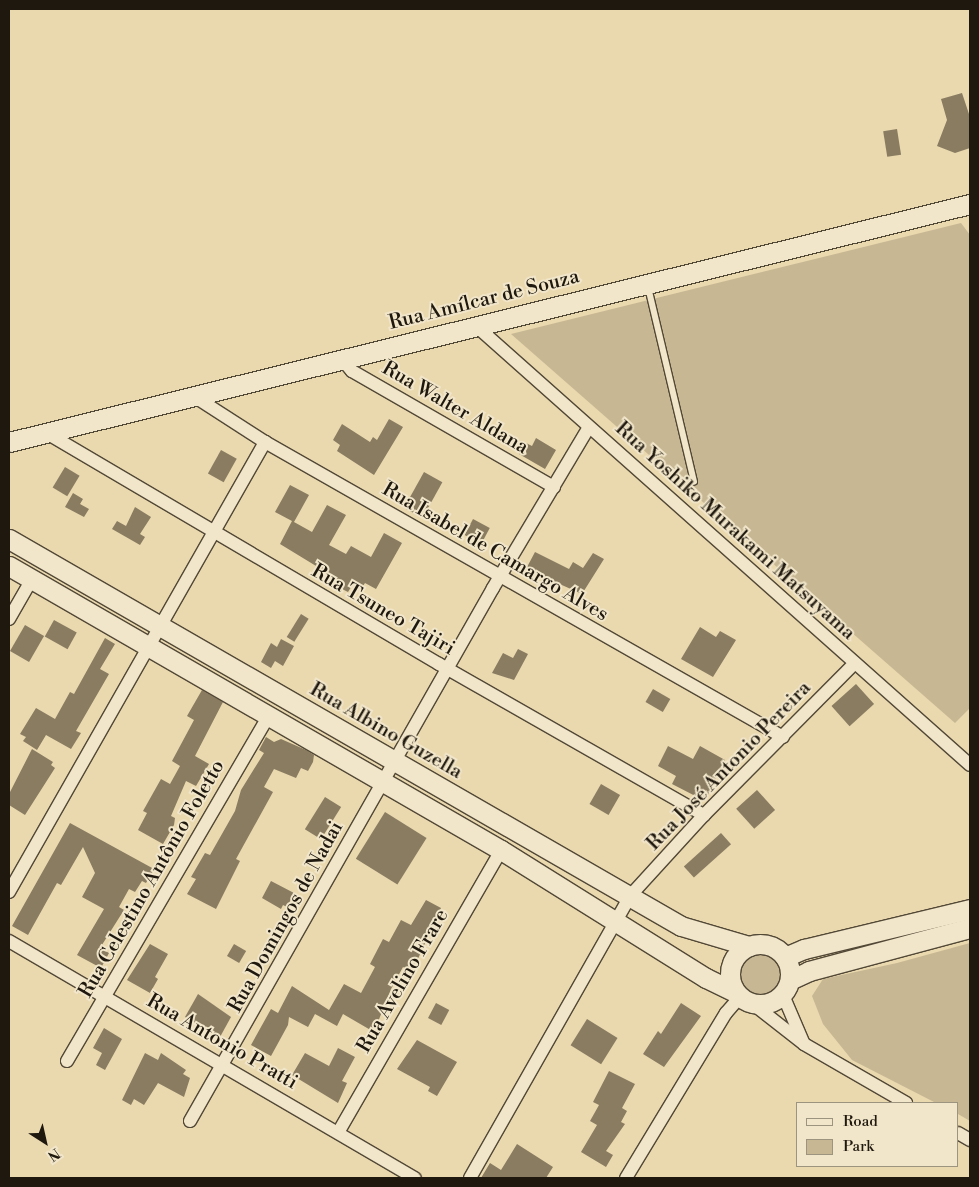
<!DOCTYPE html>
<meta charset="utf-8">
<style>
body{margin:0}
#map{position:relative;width:979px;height:1187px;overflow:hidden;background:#ead8ae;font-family:"Libre Bodoni",serif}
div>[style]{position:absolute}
.green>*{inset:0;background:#c7b793}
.round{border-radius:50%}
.building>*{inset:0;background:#897c61;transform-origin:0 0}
.roads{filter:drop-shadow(1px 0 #524836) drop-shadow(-1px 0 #524836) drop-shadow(0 1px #524836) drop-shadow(0 -1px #524836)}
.lane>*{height:6px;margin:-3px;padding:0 3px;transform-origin:3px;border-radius:3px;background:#f1e6ca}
.street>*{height:12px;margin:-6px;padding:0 6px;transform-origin:6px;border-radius:6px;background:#f1e6ca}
.secondary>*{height:19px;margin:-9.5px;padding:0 9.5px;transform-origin:9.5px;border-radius:9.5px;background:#f1e6ca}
.secondary>.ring{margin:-9.5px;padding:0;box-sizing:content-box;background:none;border:19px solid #f1e6ca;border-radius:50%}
span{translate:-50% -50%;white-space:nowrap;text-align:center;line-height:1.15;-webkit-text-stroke:4px #f1e6ca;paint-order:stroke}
.street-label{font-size:20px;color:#1f180e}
.frame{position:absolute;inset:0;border:10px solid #1f180e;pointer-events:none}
.legend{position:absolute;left:796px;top:1102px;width:162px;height:65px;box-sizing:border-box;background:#f1e6ca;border:1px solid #9d947f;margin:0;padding:6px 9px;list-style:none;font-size:15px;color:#1f180e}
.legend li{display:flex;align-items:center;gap:10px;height:25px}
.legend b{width:25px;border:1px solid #9d947f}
.north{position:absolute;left:20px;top:1117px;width:50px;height:50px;-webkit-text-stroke:4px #f1e6ca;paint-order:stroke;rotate:145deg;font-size:14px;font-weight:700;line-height:20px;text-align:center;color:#1f180e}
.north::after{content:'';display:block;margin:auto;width:18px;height:22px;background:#1f180e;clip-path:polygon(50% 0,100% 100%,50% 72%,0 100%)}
</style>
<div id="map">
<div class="green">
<i style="clip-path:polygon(961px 223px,970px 235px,970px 708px,955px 723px,511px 334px)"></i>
<i style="clip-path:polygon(970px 943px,970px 1121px,958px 1114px,958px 1103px,936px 1103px,852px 1060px,823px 1024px,812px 996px,823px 979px,897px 963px)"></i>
<i class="round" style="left:739px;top:955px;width:44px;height:44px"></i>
</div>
<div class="building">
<i style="clip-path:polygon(962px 93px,970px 117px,970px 148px,955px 153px,937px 146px,947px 120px,941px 99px)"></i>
<i style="left:897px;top:129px;width:26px;height:14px;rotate:81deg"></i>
<i style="clip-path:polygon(389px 419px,403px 427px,374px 475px,337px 451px,340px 445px,333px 440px,342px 424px,370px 442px,373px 437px,377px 440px)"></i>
<i style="clip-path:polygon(536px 438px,556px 450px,545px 469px,519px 454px,526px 443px,532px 446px)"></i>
<i style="left:221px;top:450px;width:18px;height:27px;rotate:29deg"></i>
<i style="left:65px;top:467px;width:17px;height:24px;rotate:31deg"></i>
<i style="left:424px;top:472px;width:21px;height:41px;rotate:29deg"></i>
<i style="clip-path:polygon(290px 485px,309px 495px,294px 522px,312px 532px,327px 505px,346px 515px,329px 545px,346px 554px,351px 546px,371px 557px,384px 533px,402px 543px,376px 589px,365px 583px,361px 589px,353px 584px,348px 592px,336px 586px,339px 580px,280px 544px,292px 521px,275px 512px)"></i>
<i style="clip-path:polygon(73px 493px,83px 499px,80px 504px,89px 509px,84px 517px,65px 507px)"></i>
<i style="clip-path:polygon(135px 507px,151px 517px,140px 534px,145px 537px,140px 545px,112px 529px,117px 521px,126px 526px)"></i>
<i style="left:473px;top:519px;width:19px;height:18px;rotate:28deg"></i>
<i style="clip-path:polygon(535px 552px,569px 569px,573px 562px,583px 568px,593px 553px,604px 559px,582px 594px,526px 569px)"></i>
<i style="left:301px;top:614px;width:9px;height:27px;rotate:32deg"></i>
<i style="left:54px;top:620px;width:26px;height:19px;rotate:29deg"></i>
<i style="left:25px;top:625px;width:22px;height:30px;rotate:30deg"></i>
<i style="clip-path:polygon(700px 627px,716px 637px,720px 631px,736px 640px,713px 677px,681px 659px)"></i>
<i style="clip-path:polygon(105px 638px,115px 644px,100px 669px,109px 674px,76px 731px,81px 733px,71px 749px,46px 735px,37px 750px,23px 741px,26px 737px,20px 734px,36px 708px,55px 719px,70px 692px,74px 694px)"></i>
<i style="clip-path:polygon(281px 639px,294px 646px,283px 666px,275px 661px,271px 668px,261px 662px,271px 643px,277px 647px)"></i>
<i style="clip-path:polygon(518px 649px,528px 654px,514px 680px,492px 673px,503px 653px,513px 658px)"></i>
<i style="left:856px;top:684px;width:27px;height:33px;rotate:48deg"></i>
<i style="left:653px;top:689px;width:20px;height:15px;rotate:30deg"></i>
<i style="clip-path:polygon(202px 690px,223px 702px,195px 756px,209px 764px,196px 786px,186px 781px,171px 816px,175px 818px,174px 825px,163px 844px,138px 830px,147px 813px,143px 811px,161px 779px,170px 784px,180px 766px,172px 761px,194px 720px,187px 716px)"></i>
<i style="clip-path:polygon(266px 737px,274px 742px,281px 739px,306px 750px,314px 755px,313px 762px,308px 771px,301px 768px,296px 778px,274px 769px,264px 787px,273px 792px,236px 859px,240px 861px,216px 909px,187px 894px,196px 879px,191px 877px,205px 853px,210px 855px,235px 811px,241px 790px,264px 753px,259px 750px)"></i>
<i style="clip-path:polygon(668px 746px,693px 759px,700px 746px,725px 760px,705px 801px,672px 784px,676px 776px,658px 766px)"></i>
<i style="clip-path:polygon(32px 749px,53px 762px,51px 765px,55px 768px,25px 815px,9px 805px,9px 794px)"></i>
<i style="left:601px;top:784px;width:22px;height:23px;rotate:30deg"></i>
<i style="left:757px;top:790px;width:27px;height:28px;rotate:48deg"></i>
<i style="left:325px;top:797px;width:19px;height:38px;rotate:32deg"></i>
<i style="left:385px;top:812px;width:49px;height:55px;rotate:32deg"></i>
<i style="clip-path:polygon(70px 823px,154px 869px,146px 883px,142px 881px,135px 892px,129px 889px,119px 907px,124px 910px,100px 948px,109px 953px,101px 968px,77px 955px,104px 909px,82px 897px,95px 873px,83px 847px,61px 885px,57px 883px,28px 935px,12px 926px)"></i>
<i style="left:721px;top:833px;width:15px;height:50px;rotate:48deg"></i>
<i style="clip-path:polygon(271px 881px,294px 893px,287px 907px,283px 905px,281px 909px,262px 898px)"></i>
<i style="clip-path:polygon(426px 900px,441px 908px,412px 972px,403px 967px,391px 989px,374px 1032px,343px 1014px,337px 1026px,315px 1014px,308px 1027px,289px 1017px,288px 1025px,271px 1056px,251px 1045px,271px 1009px,278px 1013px,292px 986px,329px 1010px,344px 984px,361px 993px,375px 967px,370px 964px,383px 939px,389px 942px,401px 920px,411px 925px)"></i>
<i style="clip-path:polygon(150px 944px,168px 954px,155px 977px,158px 979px,150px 993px,127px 980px)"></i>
<i style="left:234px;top:944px;width:14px;height:14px;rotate:30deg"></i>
<i style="clip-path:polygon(198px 994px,231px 1017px,220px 1037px,185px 1017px)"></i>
<i style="left:436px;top:1003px;width:15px;height:17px;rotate:28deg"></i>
<i style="clip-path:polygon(681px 1003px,701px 1016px,664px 1067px,643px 1054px,658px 1031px,661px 1034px)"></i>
<i style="left:587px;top:1019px;width:36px;height:31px;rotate:32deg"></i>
<i style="clip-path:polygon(104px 1028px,122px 1039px,105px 1070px,96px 1065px,102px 1053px,93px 1048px)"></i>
<i style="clip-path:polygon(417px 1040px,457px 1062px,437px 1096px,428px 1091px,430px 1087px,397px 1069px)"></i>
<i style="clip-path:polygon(338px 1048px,355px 1057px,342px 1081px,347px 1083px,338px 1103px,292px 1075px,305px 1053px,329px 1066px)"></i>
<i style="clip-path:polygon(145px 1053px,158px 1060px,161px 1053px,186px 1070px,183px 1074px,190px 1078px,184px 1097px,158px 1083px,144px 1105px,134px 1099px,131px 1105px,122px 1100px)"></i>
<i style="clip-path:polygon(609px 1071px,635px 1084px,622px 1108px,627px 1111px,621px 1122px,625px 1124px,606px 1151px,613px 1155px,606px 1167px,581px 1152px,597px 1125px,590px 1121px,599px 1105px,593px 1102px)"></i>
<i style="clip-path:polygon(517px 1144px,553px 1167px,546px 1178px,481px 1178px,490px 1163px,501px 1170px)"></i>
</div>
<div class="roads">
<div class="lane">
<i style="left:648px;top:287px;width:200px;rotate:76.7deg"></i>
</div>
<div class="street">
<i style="left:475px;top:325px;width:662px;rotate:41.63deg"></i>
<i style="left:341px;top:358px;width:17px;rotate:50deg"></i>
<i style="left:352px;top:371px;width:233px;rotate:29.9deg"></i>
<i style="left:192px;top:395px;width:87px;rotate:32.8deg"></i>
<i style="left:265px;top:442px;width:596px;rotate:29.66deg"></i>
<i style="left:45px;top:432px;width:457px;rotate:30.5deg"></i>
<i style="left:439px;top:664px;width:305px;rotate:29.7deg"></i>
<i style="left:9px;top:619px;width:46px;rotate:-60.1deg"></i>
<i style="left:9px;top:892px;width:518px;rotate:-60.36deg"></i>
<i style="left:9px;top:941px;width:470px;rotate:30.3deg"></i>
<i style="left:783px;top:995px;width:51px;rotate:66.9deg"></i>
<i style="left:753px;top:1004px;width:65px;rotate:38.1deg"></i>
<i style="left:804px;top:1044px;width:118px;rotate:30deg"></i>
<i style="left:67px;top:1061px;width:400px;rotate:-59.7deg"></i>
<i style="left:190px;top:1121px;width:613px;rotate:-60.38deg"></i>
<i style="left:493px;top:588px;width:187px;rotate:-59.2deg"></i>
<i style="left:339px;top:1131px;width:324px;rotate:-60deg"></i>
<i style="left:958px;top:1133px;width:14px;rotate:30deg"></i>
<i style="left:470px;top:1178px;width:324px;rotate:-60.4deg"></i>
<i style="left:630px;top:896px;width:110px;rotate:-47.6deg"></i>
<i style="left:704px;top:815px;width:214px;rotate:-45.2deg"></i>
<i style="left:626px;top:1178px;width:193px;rotate:-58.8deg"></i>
<i style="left:726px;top:1013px;width:21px;rotate:-49deg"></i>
</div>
<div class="secondary">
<i style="left:9px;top:442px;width:990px;rotate:-13.91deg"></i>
<i style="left:9px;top:539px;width:775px;rotate:29.94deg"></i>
<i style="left:681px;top:926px;width:71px;rotate:16.4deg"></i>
<i style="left:9px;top:566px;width:568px;rotate:30deg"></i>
<i style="left:501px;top:850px;width:242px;rotate:32deg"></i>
<i style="left:706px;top:978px;width:32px;rotate:26deg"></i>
<i class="ring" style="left:730px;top:944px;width:41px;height:41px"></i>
<i style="left:785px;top:957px;width:21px;rotate:-23deg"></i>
<i style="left:804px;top:949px;width:171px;rotate:-13.5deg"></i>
<i style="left:790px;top:980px;width:21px;rotate:-25deg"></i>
<i style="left:809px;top:971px;width:167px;rotate:-15deg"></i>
</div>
</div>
<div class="street-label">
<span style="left:484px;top:300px;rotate:-14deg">Rua Amílcar de Souza</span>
<span style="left:455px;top:408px;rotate:30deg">Rua Walter Aldana</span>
<span style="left:735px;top:531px;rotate:42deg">Rua Yoshiko Murakami Matsuyama</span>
<span style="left:495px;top:552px;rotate:30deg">Rua Isabel de Camargo Alves</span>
<span style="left:383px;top:610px;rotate:30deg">Rua Tsuneo Tajiri</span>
<span style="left:386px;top:731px;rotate:30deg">Rua Albino Guzella</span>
<span style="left:729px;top:766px;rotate:-46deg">Rua José Antonio Pereira</span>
<span style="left:152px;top:879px;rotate:-60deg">Rua Celestino Antônio Foletto</span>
<span style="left:286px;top:917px;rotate:-61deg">Rua Domingos de Nadai</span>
<span style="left:403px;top:981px;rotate:-60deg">Rua Avelino Frare</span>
<span style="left:222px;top:1042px;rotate:30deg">Rua Antonio Pratti</span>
</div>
<div class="frame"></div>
<ul class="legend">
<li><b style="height:6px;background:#f1e6ca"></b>Road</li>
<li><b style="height:14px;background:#c7b793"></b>Park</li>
</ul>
<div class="north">N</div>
</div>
